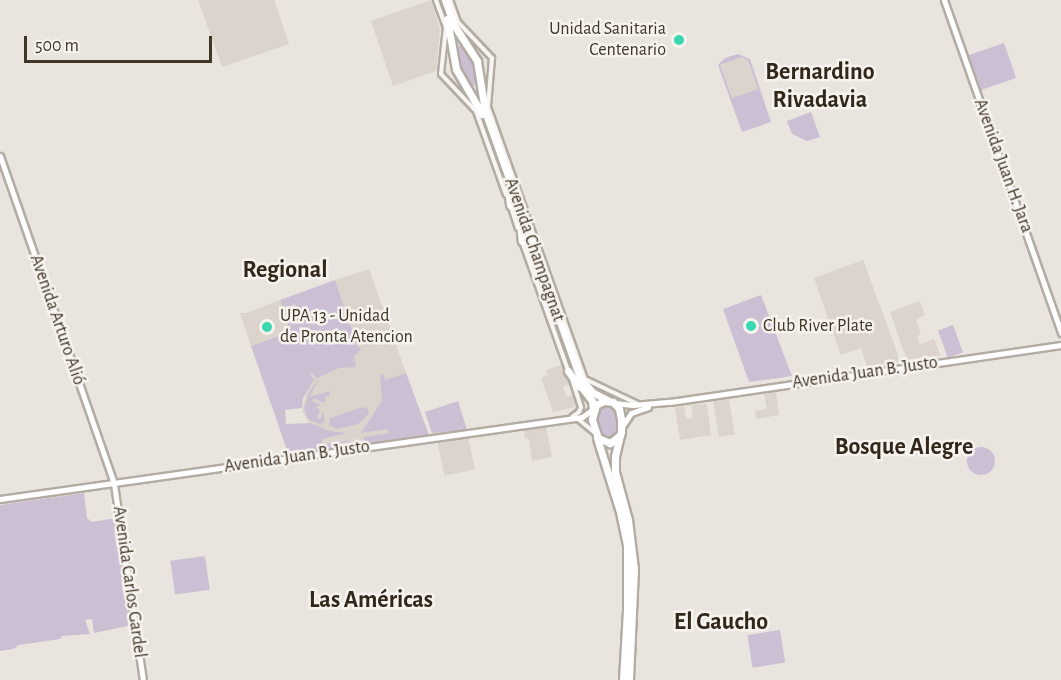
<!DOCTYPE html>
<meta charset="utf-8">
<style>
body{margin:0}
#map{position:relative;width:1061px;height:680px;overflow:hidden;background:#e9e4de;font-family:"Alegreya Sans",sans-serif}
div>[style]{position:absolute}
.built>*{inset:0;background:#dbd3cc;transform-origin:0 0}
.green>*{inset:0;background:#ccbfd3;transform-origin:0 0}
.round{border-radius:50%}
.roads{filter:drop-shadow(2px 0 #b3aca3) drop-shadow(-2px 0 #b3aca3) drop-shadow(0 2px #b3aca3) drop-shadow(0 -2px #b3aca3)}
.minor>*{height:4px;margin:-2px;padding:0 2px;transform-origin:2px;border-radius:2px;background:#f7f4f1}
.major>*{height:5px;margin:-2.5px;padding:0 2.5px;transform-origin:2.5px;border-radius:2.5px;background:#fff}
.highway>*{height:7px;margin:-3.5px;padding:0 3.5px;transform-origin:3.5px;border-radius:3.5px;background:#fff}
.dots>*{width:16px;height:16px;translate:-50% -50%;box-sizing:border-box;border:3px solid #f6f2ee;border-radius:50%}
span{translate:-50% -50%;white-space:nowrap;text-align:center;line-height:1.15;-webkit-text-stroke:5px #f6f2ee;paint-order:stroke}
.poi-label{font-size:18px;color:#413526}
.right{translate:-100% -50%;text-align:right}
.left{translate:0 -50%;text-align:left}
.street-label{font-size:18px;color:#413526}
.district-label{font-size:24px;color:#322719;font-weight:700}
.scale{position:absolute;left:24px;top:36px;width:188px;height:27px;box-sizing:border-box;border:3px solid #413526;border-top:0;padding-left:8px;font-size:18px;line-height:21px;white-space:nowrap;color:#413526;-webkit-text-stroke:4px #f6f2ee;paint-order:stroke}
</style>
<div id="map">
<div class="built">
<i style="clip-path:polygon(198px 0,274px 0,289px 44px,222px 67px)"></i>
<i style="clip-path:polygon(431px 0,440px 29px,436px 71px,393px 86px,371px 21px)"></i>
<i style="clip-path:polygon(742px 57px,748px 60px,758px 89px,732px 98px,720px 65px)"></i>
<i style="clip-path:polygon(863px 260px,896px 349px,899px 359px,897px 362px,867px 366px,861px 348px,841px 355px,814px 278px)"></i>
<i style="clip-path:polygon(369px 269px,426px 429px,424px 432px,289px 452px,309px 423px,302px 411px,307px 390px,287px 389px,288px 372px,359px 351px,335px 280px)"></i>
<i style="clip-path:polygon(280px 300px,284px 308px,295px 304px,300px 318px,290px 332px,251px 346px,240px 313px,247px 313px)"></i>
<i style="clip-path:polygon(920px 301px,925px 315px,916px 320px,921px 335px,917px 336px,920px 344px,934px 339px,940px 355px,907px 361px,890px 312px)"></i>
<i style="clip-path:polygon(563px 364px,571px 384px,563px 387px,567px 397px,575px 394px,579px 406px,553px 412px,541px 378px,548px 375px,546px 370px)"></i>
<i style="clip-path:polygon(776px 392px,779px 415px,756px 419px,755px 411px,767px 409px,764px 394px)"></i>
<i style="left:729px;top:399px;width:36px;height:16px;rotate:81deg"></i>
<i style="clip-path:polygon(707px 404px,711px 435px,680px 440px,675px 408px,684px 406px,686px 419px,693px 418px,691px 405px)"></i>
<i style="clip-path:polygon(546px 426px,552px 457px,532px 461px,529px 439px,525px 439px,524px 429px)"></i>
<i style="left:468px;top:437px;width:33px;height:31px;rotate:78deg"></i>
</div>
<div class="green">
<i style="left:1004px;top:43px;width:37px;height:37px;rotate:71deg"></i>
<i style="clip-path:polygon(460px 45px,465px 47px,475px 60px,478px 82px,473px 86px,468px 85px,458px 72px,455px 51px)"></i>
<i style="clip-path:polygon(evenodd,738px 54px,750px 59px,771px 122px,742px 132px,718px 65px,725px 58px,738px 54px,742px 57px,748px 60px,758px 89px,732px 98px,720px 65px,742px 57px)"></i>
<i style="clip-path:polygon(811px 112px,820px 137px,807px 141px,792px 134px,787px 121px)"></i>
<i style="clip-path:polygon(335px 280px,358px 347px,361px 349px,354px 357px,356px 367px,339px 368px,317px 378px,308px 370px,314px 380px,303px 398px,302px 408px,285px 410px,286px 424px,310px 423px,329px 431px,347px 433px,322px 439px,322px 444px,347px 441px,352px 443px,346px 444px,345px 448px,289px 456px,251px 346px,290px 332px,287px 322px,299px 318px,295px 304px,283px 308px,280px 300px)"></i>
<i style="clip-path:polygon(761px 295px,792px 376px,749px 382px,723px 309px)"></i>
<i style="left:953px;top:325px;width:29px;height:16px;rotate:70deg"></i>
<i style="clip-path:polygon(406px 373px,429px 435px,364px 444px,364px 437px,389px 433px,388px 429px,361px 433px,382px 401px,380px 375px,383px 374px,385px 380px)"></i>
<i style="clip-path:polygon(319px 379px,309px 397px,330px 391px,329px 397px,324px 396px,326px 401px,324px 403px,314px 398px,312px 401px,321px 405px,316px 407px,320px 410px,317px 418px,320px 419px,323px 412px,325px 420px,321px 425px,308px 419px,304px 408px,310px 390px)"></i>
<i style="clip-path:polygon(458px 401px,467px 430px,432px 433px,425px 412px)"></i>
<i style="clip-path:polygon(611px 404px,618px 412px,619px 432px,613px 440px,602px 439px,593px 413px,599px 405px)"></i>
<i style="clip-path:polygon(363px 407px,368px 409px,369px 414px,358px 424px,338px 429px,329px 425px,330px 418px)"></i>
<i class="round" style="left:967px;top:447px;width:28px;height:28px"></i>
<i style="clip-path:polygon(84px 493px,87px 518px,92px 522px,116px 518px,132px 622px,128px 626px,94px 633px,92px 619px,85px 620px,90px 634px,62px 636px,60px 639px,19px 645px,13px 649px,0 651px,0 505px)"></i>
<i style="left:205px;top:556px;width:34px;height:35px;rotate:82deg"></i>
<i style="left:780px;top:630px;width:33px;height:33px;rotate:81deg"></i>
</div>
<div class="roads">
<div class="minor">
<i style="left:436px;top:0;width:29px;rotate:70deg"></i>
<i style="left:446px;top:27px;width:47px;rotate:96.1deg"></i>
<i style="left:441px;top:74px;width:51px;rotate:46.6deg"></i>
<i style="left:476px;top:111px;width:89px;rotate:70.3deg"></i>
<i style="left:450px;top:0;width:23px;rotate:70deg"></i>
<i style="left:458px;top:22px;width:50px;rotate:46.6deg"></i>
<i style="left:492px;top:58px;width:49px;rotate:94.7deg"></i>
<i style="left:488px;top:107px;width:289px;rotate:70.4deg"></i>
<i style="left:585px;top:379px;width:59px;rotate:25.3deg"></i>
<i style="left:510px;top:204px;width:25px;rotate:72deg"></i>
<i style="left:522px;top:241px;width:137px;rotate:70.4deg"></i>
<i style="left:572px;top:417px;width:9px;rotate:-36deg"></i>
<i style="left:579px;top:412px;width:5px;rotate:-68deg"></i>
<i style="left:581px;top:407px;width:28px;rotate:-108deg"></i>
<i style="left:578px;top:419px;width:22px;rotate:39deg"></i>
</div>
<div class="major">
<i style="left:944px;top:0;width:353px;rotate:70.6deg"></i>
<i style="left:0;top:156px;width:347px;rotate:70.8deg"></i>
<i style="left:114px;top:484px;width:198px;rotate:81.6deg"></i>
<i style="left:614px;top:403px;width:19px;rotate:6deg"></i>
<i style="left:633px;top:405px;width:37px;rotate:-5deg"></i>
<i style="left:670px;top:402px;width:395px;rotate:-8.3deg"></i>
<i style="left:623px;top:425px;width:14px;rotate:-56deg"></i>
<i style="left:631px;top:413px;width:18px;rotate:-19deg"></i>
<i style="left:0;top:499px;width:588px;rotate:-8.02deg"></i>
<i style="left:582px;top:417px;width:12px;rotate:-35deg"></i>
</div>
<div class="highway">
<i style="left:445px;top:0;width:27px;rotate:70deg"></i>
<i style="left:454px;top:25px;width:43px;rotate:57.4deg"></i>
<i style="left:477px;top:61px;width:51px;rotate:80.9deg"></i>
<i style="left:485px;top:111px;width:283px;rotate:70.4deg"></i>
<i style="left:580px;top:378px;width:18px;rotate:49deg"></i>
<i style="left:592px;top:392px;width:19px;rotate:28deg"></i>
<i style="left:447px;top:19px;width:51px;rotate:79.8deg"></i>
<i style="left:456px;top:69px;width:52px;rotate:60deg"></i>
<i style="left:508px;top:188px;width:17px;rotate:83deg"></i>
<i style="left:520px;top:223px;width:18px;rotate:84deg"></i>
<i style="left:568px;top:371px;width:19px;rotate:54deg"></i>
<i style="left:577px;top:381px;width:25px;rotate:53deg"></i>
<i style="left:592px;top:401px;width:8px;rotate:83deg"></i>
<i style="left:620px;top:435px;width:13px;rotate:141deg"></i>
<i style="left:610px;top:443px;width:13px;rotate:-157deg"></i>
<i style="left:598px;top:438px;width:20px;rotate:-108deg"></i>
<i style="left:592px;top:419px;width:15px;rotate:-74deg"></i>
<i style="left:596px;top:405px;width:9px;rotate:-27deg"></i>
<i style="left:604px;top:401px;width:9px;rotate:6deg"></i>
<i style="left:613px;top:402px;width:9px;rotate:49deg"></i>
<i style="left:619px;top:409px;width:10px;rotate:79deg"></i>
<i style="left:621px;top:419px;width:13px;rotate:90deg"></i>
<i style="left:621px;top:432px;width:3px;rotate:108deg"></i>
<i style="left:620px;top:435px;width:4px;rotate:104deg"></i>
<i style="left:619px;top:439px;width:17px;rotate:103deg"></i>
<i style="left:615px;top:456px;width:16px;rotate:90deg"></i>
<i style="left:615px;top:472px;width:50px;rotate:74.8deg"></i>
<i style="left:628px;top:520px;width:49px;rotate:83deg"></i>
<i style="left:634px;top:569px;width:111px;rotate:92.6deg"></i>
<i style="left:597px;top:438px;width:77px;rotate:72.7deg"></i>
<i style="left:620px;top:512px;width:34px;rotate:78deg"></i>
<i style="left:627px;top:545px;width:65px;rotate:90deg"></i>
<i style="left:627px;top:610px;width:70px;rotate:93.3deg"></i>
</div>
</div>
<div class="dots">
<i style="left:679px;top:40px;background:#39d8b0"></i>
<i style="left:751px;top:326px;background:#39d8b0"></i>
<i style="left:267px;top:327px;background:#39d8b0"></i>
</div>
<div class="poi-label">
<span class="right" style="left:666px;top:40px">Unidad Sanitaria<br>Centenario</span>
<span class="left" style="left:280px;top:327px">UPA 13 - Unidad<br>de Pronta Atencion</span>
<span class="left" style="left:763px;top:326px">Club River Plate</span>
</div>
<div class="street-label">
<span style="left:1003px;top:166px;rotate:70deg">Avenida Juan H. Jara</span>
<span style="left:534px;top:250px;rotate:71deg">Avenida Champagnat</span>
<span style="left:57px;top:320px;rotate:71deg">Avenida Arturo Alió</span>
<span style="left:865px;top:373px;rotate:-8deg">Avenida Juan B. Justo</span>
<span style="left:297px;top:457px;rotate:-8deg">Avenida Juan B. Justo</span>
<span style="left:129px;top:582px;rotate:82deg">Avenida Carlos Gardel</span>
</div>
<div class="district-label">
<span style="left:820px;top:87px">Bernardino<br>Rivadavia</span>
<span style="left:285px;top:271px">Regional</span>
<span style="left:904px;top:448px">Bosque Alegre</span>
<span style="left:371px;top:601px">Las Américas</span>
<span style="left:721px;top:623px">El Gaucho</span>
</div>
<div class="scale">500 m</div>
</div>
